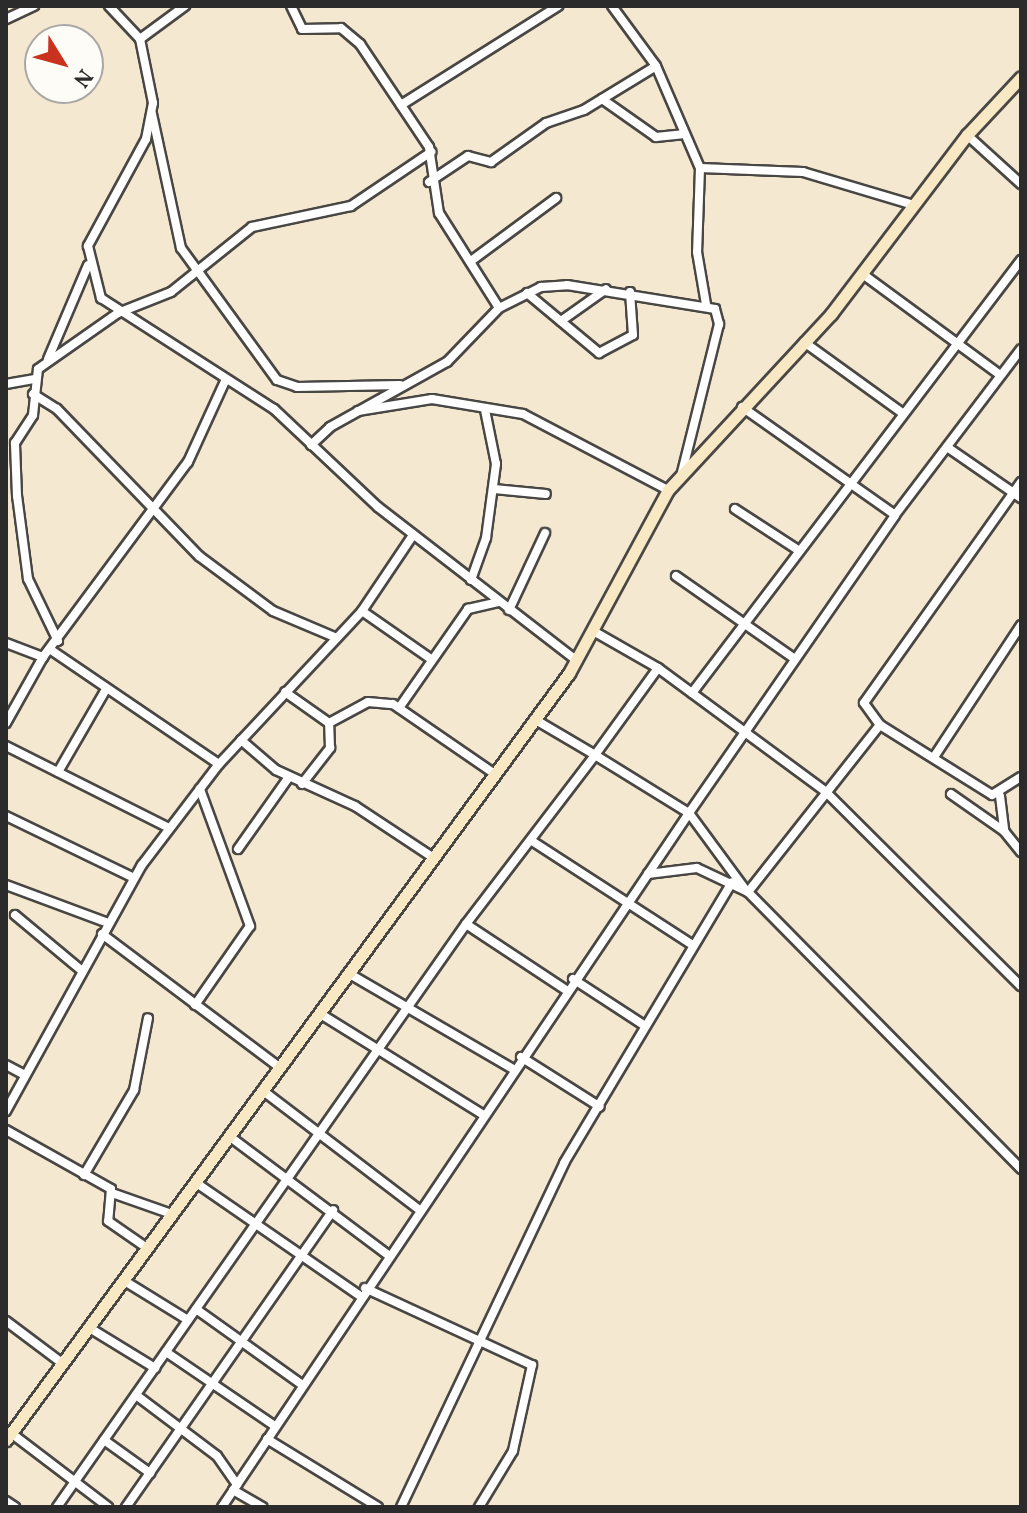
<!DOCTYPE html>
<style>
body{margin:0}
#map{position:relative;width:1027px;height:1513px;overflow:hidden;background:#f5e8d1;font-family:Vollkorn,serif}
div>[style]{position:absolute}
.roads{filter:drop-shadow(2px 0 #494744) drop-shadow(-2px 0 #494744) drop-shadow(0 2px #494744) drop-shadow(0 -2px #494744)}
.street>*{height:8px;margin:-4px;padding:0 4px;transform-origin:4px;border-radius:4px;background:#fff}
.secondary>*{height:11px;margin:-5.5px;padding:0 5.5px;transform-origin:5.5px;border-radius:5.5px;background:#f8e8c3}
span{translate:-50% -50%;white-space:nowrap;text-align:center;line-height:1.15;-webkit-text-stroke:8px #fdfcf7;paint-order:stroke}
.frame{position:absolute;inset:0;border:8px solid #2b2b2b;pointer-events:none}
.north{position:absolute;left:24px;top:24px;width:80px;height:80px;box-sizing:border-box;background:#fdfcf7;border:2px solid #a9a8a5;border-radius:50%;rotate:127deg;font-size:22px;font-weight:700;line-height:32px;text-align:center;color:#2b2b2b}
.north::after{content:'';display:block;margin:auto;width:28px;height:36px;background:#c8321e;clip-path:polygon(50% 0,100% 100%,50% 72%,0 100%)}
</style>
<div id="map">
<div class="roads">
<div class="street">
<i style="left:109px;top:6px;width:45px;rotate:46.8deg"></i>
<i style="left:140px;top:39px;width:65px;rotate:78.5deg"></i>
<i style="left:153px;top:103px;width:37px;rotate:101deg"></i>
<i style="left:146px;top:139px;width:122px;rotate:118.5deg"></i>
<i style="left:88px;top:246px;width:54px;rotate:76deg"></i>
<i style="left:101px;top:298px;width:206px;rotate:32.7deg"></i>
<i style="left:274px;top:409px;width:143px;rotate:43.3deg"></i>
<i style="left:378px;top:507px;width:252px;rotate:37.7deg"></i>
<i style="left:291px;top:6px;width:25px;rotate:64deg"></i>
<i style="left:302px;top:29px;width:39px;rotate:-1deg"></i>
<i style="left:341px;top:28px;width:25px;rotate:40deg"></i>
<i style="left:360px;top:44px;width:124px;rotate:56.2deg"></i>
<i style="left:429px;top:147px;width:67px;rotate:81.4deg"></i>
<i style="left:439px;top:213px;width:112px;rotate:57.7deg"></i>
<i style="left:499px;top:308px;width:47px;rotate:-26.6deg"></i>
<i style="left:541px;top:287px;width:26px;rotate:-4deg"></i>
<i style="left:567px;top:285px;width:150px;rotate:9.2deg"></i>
<i style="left:715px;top:309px;width:16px;rotate:75deg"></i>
<i style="left:719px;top:324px;width:153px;rotate:104deg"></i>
<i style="left:612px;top:6px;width:74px;rotate:53.7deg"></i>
<i style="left:656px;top:66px;width:111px;rotate:66.7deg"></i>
<i style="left:700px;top:168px;width:84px;rotate:92deg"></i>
<i style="left:697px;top:252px;width:53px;rotate:80.2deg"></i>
<i style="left:6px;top:19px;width:31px;rotate:-25deg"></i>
<i style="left:140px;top:39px;width:56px;rotate:-36.3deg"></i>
<i style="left:602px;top:99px;width:66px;rotate:35.1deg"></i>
<i style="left:656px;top:137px;width:29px;rotate:-6deg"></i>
<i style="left:401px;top:105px;width:186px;rotate:-32.2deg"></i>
<i style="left:152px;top:114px;width:137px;rotate:77.8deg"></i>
<i style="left:181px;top:248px;width:163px;rotate:54deg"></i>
<i style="left:277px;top:380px;width:21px;rotate:19deg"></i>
<i style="left:297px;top:387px;width:103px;rotate:-1.1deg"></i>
<i style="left:967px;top:135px;width:73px;rotate:42.2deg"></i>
<i style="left:700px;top:168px;width:103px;rotate:2.2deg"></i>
<i style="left:803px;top:172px;width:116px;rotate:16.6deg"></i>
<i style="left:429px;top:182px;width:47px;rotate:-33.7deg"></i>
<i style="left:468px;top:156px;width:24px;rotate:15deg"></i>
<i style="left:491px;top:162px;width:67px;rotate:-35.3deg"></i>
<i style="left:546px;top:123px;width:40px;rotate:-18.9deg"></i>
<i style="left:584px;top:110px;width:84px;rotate:-31.4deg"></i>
<i style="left:471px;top:261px;width:106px;rotate:-36.5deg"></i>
<i style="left:864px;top:275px;width:169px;rotate:36.3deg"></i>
<i style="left:527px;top:293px;width:94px;rotate:39.8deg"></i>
<i style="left:599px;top:353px;width:38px;rotate:-28deg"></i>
<i style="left:633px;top:335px;width:43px;rotate:-94deg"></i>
<i style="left:561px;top:321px;width:55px;rotate:-35.4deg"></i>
<i style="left:804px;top:342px;width:120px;rotate:35.8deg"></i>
<i style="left:48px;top:359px;width:102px;rotate:-66.9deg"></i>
<i style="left:6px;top:384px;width:28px;rotate:-10deg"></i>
<i style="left:33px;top:394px;width:28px;rotate:32deg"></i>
<i style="left:57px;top:409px;width:204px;rotate:46deg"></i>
<i style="left:199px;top:556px;width:92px;rotate:36.6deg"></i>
<i style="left:273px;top:611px;width:69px;rotate:22.9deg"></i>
<i style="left:742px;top:407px;width:187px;rotate:35.2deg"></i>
<i style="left:358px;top:411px;width:75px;rotate:-9.2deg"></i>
<i style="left:432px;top:399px;width:92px;rotate:9.4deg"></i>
<i style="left:523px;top:414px;width:164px;rotate:27.7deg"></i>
<i style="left:311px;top:445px;width:26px;rotate:-43deg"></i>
<i style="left:330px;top:427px;width:134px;rotate:-29.1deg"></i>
<i style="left:447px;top:362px;width:75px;rotate:-46.1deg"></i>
<i style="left:947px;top:447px;width:90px;rotate:34.6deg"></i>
<i style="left:1021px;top:482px;width:271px;rotate:125.4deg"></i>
<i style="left:864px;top:703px;width:27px;rotate:54deg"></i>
<i style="left:880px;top:725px;width:132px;rotate:32deg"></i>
<i style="left:992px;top:795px;width:34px;rotate:-32deg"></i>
<i style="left:494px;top:489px;width:52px;rotate:5.5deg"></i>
<i style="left:735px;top:509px;width:75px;rotate:33.1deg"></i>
<i style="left:676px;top:576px;width:145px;rotate:34.9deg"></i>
<i style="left:471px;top:580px;width:45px;rotate:-70.3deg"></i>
<i style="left:486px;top:538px;width:75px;rotate:-82.3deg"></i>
<i style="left:496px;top:464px;width:55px;rotate:-101.5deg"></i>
<i style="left:509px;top:610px;width:85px;rotate:-64.9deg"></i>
<i style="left:362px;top:611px;width:84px;rotate:34.8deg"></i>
<i style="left:595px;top:632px;width:73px;rotate:29.7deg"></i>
<i style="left:658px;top:668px;width:209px;rotate:36.4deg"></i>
<i style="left:826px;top:792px;width:275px;rotate:44.9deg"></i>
<i style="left:58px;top:641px;width:69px;rotate:-115.8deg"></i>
<i style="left:28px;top:579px;width:84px;rotate:-97.5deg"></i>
<i style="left:17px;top:496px;width:53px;rotate:-92.2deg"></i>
<i style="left:15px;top:443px;width:33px;rotate:-57deg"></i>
<i style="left:33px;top:415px;width:46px;rotate:-83.8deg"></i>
<i style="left:38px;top:369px;width:98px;rotate:-35deg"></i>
<i style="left:118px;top:313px;width:57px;rotate:-21.6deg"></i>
<i style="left:171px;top:292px;width:104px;rotate:-38.7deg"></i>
<i style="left:252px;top:227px;width:101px;rotate:-12deg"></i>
<i style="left:351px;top:206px;width:97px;rotate:-34deg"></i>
<i style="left:6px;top:643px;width:40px;rotate:21deg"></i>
<i style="left:51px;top:650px;width:203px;rotate:34.2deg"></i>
<i style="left:285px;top:692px;width:54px;rotate:35.2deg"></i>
<i style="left:329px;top:723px;width:44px;rotate:-28.3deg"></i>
<i style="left:368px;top:702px;width:25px;rotate:5deg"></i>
<i style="left:393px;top:704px;width:124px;rotate:34.5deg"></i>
<i style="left:692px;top:693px;width:544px;rotate:-52.77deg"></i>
<i style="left:399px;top:708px;width:121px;rotate:-55.1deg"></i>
<i style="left:468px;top:609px;width:32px;rotate:-13deg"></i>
<i style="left:534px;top:719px;width:71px;rotate:30.5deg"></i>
<i style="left:595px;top:755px;width:107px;rotate:-54.1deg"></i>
<i style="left:6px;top:723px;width:76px;rotate:-60.7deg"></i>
<i style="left:43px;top:657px;width:243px;rotate:-53.4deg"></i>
<i style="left:188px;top:462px;width:91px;rotate:-65.4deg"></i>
<i style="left:241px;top:740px;width:46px;rotate:40.6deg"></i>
<i style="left:276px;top:770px;width:87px;rotate:24.5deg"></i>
<i style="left:355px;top:806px;width:95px;rotate:33.4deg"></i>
<i style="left:6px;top:746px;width:182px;rotate:26.7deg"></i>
<i style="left:934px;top:757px;width:158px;rotate:-56.6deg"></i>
<i style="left:58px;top:772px;width:94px;rotate:-59.9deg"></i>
<i style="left:302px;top:784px;width:46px;rotate:-52.1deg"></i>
<i style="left:330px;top:748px;width:25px;rotate:-92deg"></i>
<i style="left:951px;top:794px;width:65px;rotate:34.9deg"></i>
<i style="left:1000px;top:796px;width:35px;rotate:83deg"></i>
<i style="left:1004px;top:831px;width:27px;rotate:51deg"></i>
<i style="left:6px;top:816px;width:142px;rotate:25.8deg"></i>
<i style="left:532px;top:841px;width:192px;rotate:32.9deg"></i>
<i style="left:238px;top:849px;width:88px;rotate:-54.7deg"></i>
<i style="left:648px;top:874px;width:73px;rotate:-56.1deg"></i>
<i style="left:689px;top:813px;width:93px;rotate:53.7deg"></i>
<i style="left:6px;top:885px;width:109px;rotate:20.4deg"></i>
<i style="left:748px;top:892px;width:213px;rotate:-51.7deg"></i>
<i style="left:15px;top:915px;width:86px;rotate:39.8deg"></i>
<i style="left:466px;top:924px;width:213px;rotate:-52.6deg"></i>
<i style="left:595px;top:755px;width:110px;rotate:31.7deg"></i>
<i style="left:689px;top:813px;width:362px;rotate:-55.3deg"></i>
<i style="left:895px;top:515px;width:208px;rotate:-52.8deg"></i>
<i style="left:102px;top:934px;width:221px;rotate:36.9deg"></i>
<i style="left:348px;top:973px;width:191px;rotate:30.2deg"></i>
<i style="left:573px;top:979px;width:86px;rotate:33.1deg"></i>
<i style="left:195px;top:1005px;width:96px;rotate:-55.2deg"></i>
<i style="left:250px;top:926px;width:146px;rotate:-110.1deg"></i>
<i style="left:319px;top:1013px;width:192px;rotate:31.8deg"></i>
<i style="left:521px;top:1057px;width:93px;rotate:32.3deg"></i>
<i style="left:6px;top:1065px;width:21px;rotate:28deg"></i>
<i style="left:262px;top:1090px;width:195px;rotate:37.3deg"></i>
<i style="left:6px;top:1111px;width:281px;rotate:-61.1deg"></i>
<i style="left:142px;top:865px;width:127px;rotate:-52.7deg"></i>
<i style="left:219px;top:764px;width:209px;rotate:-46.9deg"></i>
<i style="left:362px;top:611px;width:92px;rotate:-56.1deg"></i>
<i style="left:6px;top:1130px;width:120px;rotate:29.3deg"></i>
<i style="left:111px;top:1189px;width:32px;rotate:95deg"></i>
<i style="left:108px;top:1221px;width:47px;rotate:34.7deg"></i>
<i style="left:229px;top:1136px;width:197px;rotate:36.8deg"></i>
<i style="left:84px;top:1175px;width:99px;rotate:-59.5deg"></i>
<i style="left:134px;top:1090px;width:73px;rotate:-79deg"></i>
<i style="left:195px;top:1182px;width:201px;rotate:34.6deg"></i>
<i style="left:112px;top:1193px;width:64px;rotate:19.3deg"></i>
<i style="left:123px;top:1280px;width:76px;rotate:31.6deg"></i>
<i style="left:365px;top:1288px;width:184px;rotate:24.8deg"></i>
<i style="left:532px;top:1365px;width:88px;rotate:102.5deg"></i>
<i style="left:513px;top:1451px;width:66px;rotate:121.3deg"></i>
<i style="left:196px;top:1309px;width:129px;rotate:35.5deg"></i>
<i style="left:6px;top:1321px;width:70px;rotate:36.9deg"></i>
<i style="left:88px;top:1327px;width:79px;rotate:31.5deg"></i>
<i style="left:166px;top:1352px;width:132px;rotate:34.2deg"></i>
<i style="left:136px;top:1395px;width:101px;rotate:37deg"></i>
<i style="left:217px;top:1456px;width:35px;rotate:55deg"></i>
<i style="left:11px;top:1433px;width:122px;rotate:37.3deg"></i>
<i style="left:267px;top:1439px;width:130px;rotate:31.5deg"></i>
<i style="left:104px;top:1440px;width:57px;rotate:35.7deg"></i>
<i style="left:233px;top:1490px;width:34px;rotate:30deg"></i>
<i style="left:6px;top:1501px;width:11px;rotate:34deg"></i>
<i style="left:57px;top:1507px;width:712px;rotate:-54.95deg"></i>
<i style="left:466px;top:924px;width:120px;rotate:33.4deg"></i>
<i style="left:126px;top:1507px;width:362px;rotate:-55.1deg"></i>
<i style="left:222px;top:1507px;width:763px;rotate:-56.06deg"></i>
<i style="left:648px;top:874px;width:49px;rotate:-7deg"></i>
<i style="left:697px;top:868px;width:56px;rotate:25.2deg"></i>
<i style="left:748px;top:892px;width:389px;rotate:45.4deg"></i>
<i style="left:401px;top:1507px;width:381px;rotate:-64.6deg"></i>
<i style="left:564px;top:1163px;width:327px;rotate:-59.1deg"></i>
</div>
<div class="secondary">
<i style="left:6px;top:1440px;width:951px;rotate:-53.72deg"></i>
<i style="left:569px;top:673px;width:208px;rotate:-61.6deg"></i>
<i style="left:668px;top:490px;width:240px;rotate:-47.2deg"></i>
<i style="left:831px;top:314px;width:225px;rotate:-52.8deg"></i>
<i style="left:967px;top:135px;width:79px;rotate:-47deg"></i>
</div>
</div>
<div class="frame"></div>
<div class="north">N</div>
</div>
